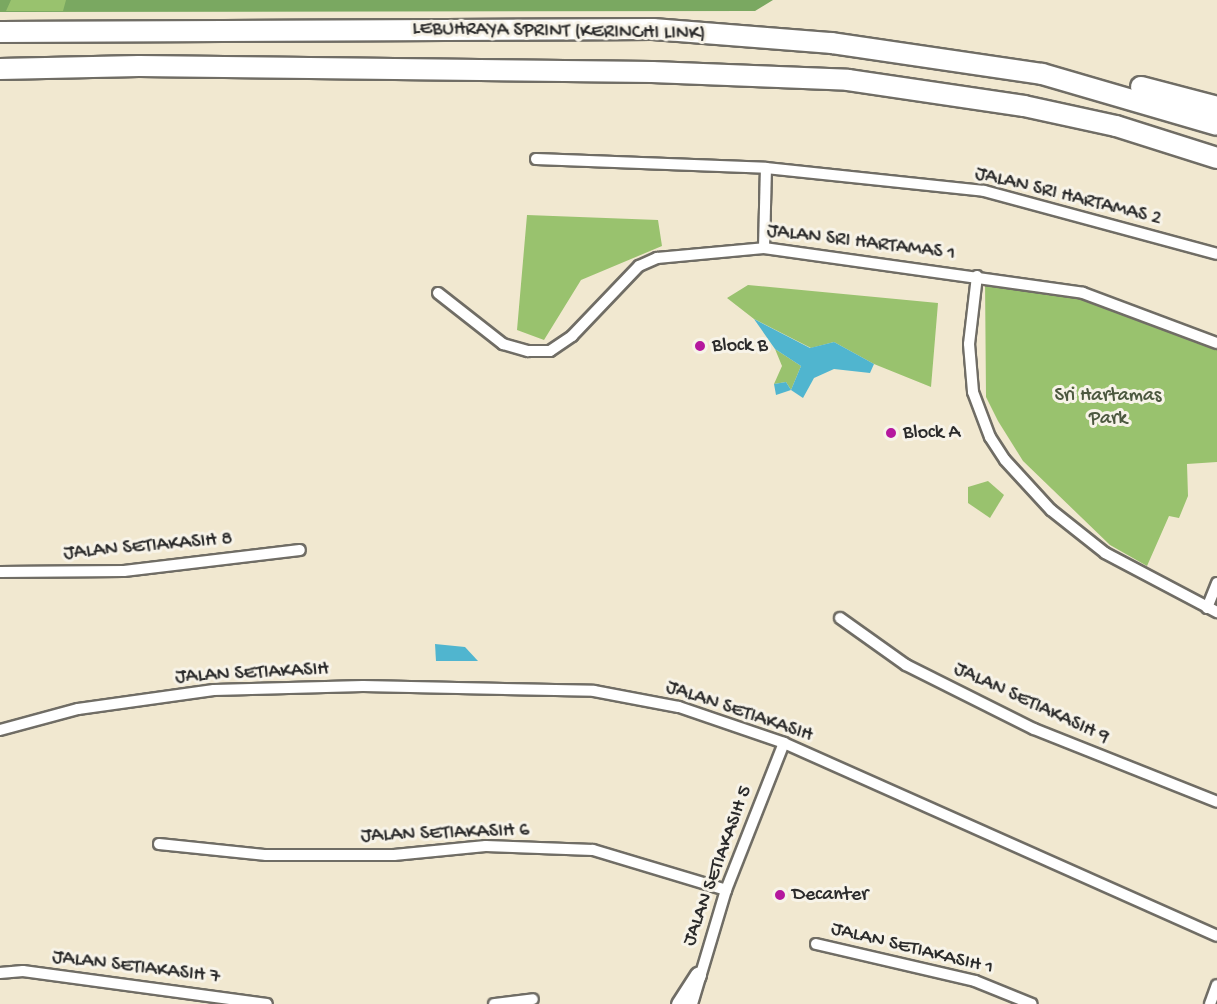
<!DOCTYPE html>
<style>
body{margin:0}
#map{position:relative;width:1217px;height:1004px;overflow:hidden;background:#f1e8d0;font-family:"Gochi Hand",sans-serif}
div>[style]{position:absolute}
.green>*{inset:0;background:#99c26e}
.forest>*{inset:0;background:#7aa861}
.water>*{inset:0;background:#50b5cf}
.roads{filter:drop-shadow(2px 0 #706d65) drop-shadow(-2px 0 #706d65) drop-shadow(0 2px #706d65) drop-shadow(0 -2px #706d65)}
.street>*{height:10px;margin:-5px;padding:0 5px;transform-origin:5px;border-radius:5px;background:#fff}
.secondary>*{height:15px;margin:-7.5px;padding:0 7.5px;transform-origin:7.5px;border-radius:7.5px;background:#fff}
.highway>*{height:20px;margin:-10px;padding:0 10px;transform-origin:10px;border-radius:10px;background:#fff}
.dots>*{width:16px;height:16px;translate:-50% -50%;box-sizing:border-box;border:3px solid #f7f3e8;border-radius:50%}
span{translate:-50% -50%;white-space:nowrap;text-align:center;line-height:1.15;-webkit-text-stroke:6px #f7f3e8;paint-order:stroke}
.street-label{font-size:20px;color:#2b2b2b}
.poi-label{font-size:20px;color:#2b2b2b}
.left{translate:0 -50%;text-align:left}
.park-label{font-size:20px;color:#4c583f}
</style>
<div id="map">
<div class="green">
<i style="clip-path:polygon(0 0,285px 0,281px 8px,0 12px)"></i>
<i style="clip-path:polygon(527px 215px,658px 220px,662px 246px,581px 280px,544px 340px,517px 330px)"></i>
<i style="clip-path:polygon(985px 279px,1083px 295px,1217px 347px,1217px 462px,1187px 464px,1188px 496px,1179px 518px,1169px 516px,1147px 566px,1110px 545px,1023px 461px,998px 421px,986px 397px)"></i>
<i style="clip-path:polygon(748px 285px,938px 303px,931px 387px,874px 364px,834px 342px,811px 348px,754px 319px,727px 298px)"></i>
<i style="clip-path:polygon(775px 349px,801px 366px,791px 390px,786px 382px,774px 384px,782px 366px)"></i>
<i style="clip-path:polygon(988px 481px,1004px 495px,990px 518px,968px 503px,968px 487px)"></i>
</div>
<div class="forest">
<i style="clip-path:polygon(0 0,11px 0,6px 11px,63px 11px,66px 0,773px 0,755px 11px,0 12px)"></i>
</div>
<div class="water">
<i style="clip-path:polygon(754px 319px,810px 348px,834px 342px,874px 364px,870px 373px,834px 369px,814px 378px,803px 398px,791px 390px,776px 395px,774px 384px,786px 382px,791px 390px,801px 366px,775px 349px)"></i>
<i style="clip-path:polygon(435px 644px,465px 647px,478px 661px,436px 661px)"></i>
</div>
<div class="roads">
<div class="street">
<i style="left:536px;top:159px;width:230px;rotate:2.2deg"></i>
<i style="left:766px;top:168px;width:219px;rotate:6deg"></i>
<i style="left:984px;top:191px;width:241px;rotate:15.1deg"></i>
<i style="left:764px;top:248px;width:80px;rotate:-88.6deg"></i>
<i style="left:977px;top:276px;width:68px;rotate:96.7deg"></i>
<i style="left:969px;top:344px;width:48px;rotate:85.2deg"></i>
<i style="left:973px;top:392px;width:48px;rotate:69.3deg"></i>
<i style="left:990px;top:437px;width:27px;rotate:57deg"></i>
<i style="left:1005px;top:460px;width:68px;rotate:47.4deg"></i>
<i style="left:1051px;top:510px;width:69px;rotate:38.5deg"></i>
<i style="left:1105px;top:553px;width:127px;rotate:27.8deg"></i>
<i style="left:438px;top:293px;width:83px;rotate:38.1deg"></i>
<i style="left:503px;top:344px;width:26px;rotate:16deg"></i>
<i style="left:528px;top:351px;width:22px"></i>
<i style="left:550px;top:351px;width:27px;rotate:-34deg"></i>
<i style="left:572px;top:336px;width:97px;rotate:-46.3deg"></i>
<i style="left:639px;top:266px;width:20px;rotate:-24deg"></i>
<i style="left:657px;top:258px;width:107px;rotate:-5.3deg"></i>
<i style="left:764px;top:248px;width:322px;rotate:8deg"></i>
<i style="left:1083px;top:293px;width:143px;rotate:20.5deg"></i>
<i style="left:0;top:572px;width:124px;rotate:-0.5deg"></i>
<i style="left:124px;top:571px;width:177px;rotate:-6.8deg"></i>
<i style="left:1207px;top:608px;width:27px;rotate:-68deg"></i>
<i style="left:840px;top:618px;width:81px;rotate:35.5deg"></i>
<i style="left:906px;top:665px;width:143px;rotate:26.6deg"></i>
<i style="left:1034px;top:729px;width:197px;rotate:21.7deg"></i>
<i style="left:0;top:730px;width:81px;rotate:-15.1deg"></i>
<i style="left:78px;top:709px;width:137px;rotate:-8deg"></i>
<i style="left:214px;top:690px;width:149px;rotate:-1.5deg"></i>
<i style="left:363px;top:686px;width:231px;rotate:1.2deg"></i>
<i style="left:594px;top:691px;width:86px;rotate:10.7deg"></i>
<i style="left:679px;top:707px;width:111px;rotate:18.9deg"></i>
<i style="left:784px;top:743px;width:474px;rotate:24deg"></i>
<i style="left:159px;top:844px;width:108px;rotate:5.9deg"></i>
<i style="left:266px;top:855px;width:128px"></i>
<i style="left:394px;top:855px;width:92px;rotate:-5.6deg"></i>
<i style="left:486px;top:846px;width:107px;rotate:2.1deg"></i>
<i style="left:593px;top:850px;width:139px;rotate:16.7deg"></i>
<i style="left:816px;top:944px;width:163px;rotate:13.1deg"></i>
<i style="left:975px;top:981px;width:61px;rotate:22deg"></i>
<i style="left:0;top:973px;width:23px;rotate:-5deg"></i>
<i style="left:23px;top:971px;width:246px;rotate:7.7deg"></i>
<i style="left:494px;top:1004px;width:39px;rotate:-7deg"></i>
<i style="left:692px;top:1004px;width:119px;rotate:-73.4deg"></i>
<i style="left:726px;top:890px;width:158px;rotate:-68.5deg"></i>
<i style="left:1210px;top:1004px;width:20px;rotate:-70deg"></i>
</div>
<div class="secondary">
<i style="left:679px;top:1004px;width:35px;rotate:-57deg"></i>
</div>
<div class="highway">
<i style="left:0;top:32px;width:653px;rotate:-0.26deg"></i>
<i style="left:653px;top:29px;width:180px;rotate:4.5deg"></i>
<i style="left:832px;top:43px;width:212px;rotate:8.4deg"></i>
<i style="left:1042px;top:74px;width:182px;rotate:16.2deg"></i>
<i style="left:0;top:69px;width:139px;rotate:-1.2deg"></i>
<i style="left:139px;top:66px;width:513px;rotate:0.67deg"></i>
<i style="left:652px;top:72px;width:196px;rotate:2.3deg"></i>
<i style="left:848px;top:80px;width:178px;rotate:8.4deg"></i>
<i style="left:1024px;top:106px;width:94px;rotate:12.3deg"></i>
<i style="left:1116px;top:126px;width:106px;rotate:17.6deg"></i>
<i style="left:1141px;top:87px;width:79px;rotate:14.7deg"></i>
</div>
</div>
<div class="dots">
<i style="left:700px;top:346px;background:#b5179e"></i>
<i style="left:891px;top:433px;background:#b5179e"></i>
<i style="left:780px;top:895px;background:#b5179e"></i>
</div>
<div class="street-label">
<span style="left:559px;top:32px;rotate:1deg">LEBUHRAYA SPRINT (KERINCHI LINK)</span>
<span style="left:1068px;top:197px;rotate:14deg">JALAN SRI HARTAMAS 2</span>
<span style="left:861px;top:243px;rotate:7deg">JALAN SRI HARTAMAS 1</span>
<span style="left:148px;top:547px;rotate:-5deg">JALAN SETIAKASIH 8</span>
<span style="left:252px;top:674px;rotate:-3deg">JALAN SETIAKASIH</span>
<span style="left:1031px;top:704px;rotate:25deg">JALAN SETIAKASIH 9</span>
<span style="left:739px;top:712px;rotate:19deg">JALAN SETIAKASIH</span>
<span style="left:445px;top:834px;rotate:-2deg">JALAN SETIAKASIH 6</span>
<span style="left:718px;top:866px;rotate:-70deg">JALAN SETIAKASIH 5</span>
<span style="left:912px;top:949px;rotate:14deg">JALAN SETIAKASIH 1</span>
<span style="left:136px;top:968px;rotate:7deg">JALAN SETIAKASIH 7</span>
</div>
<div class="poi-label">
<span class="left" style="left:712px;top:346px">Block B</span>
<span class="left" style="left:903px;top:433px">Block A</span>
<span class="left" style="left:792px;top:895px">Decanter</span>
</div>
<div class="park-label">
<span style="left:1108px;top:408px">Sri Hartamas<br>Park</span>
</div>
</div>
